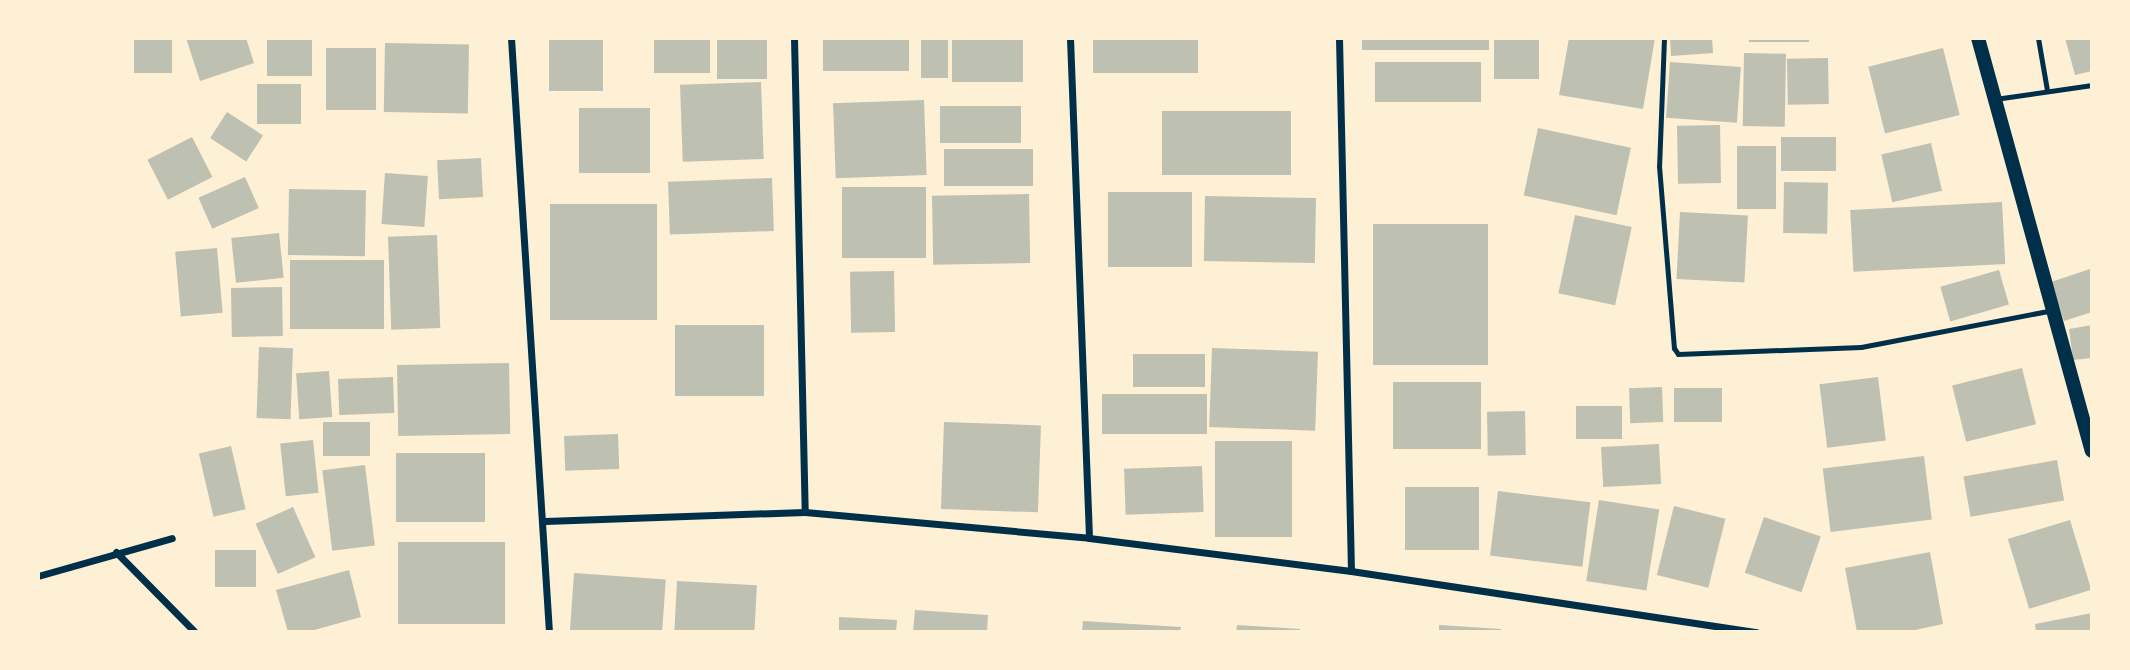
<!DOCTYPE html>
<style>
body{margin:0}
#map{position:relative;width:2130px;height:670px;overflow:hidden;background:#fdf0d5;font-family:Commissioner,sans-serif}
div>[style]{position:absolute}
.building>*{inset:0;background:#bec0b2;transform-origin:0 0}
.service>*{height:5px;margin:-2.5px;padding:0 2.5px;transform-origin:2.5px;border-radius:2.5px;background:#003049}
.minor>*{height:7px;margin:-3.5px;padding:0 3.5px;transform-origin:3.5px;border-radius:3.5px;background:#003049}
.secondary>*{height:14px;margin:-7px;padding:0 7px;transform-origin:7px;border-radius:7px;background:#003049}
span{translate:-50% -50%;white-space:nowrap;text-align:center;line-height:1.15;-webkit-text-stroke:7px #fdf0d5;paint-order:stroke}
.frame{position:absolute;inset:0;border:40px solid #fdf0d5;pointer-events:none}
</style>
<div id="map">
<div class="building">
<i style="left:134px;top:38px;width:38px;height:35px"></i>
<i style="clip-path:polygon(186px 38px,246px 38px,254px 63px,200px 81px)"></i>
<i style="left:267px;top:38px;width:45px;height:38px"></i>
<i style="left:549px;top:38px;width:54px;height:53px"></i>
<i style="left:654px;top:38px;width:56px;height:35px"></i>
<i style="left:717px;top:38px;width:50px;height:41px"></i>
<i style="left:823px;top:38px;width:86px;height:33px"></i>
<i style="left:921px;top:38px;width:27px;height:40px"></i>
<i style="left:952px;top:38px;width:71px;height:44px"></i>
<i style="left:1093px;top:38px;width:105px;height:35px"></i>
<i style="left:1362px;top:38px;width:127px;height:12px"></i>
<i style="left:1494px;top:38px;width:45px;height:41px"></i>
<i style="clip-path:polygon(1569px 38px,1655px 38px,1643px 109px,1559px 95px)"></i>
<i style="clip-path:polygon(1670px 38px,1712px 38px,1713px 53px,1671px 56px)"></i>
<i style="left:1749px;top:38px;width:60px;height:4px"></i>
<i style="clip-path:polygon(2065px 38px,2092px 38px,2092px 71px,2075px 75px)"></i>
<i style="left:385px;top:43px;width:84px;height:69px;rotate:1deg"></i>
<i style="left:326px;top:48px;width:50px;height:62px"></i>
<i style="left:1943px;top:48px;width:69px;height:77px;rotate:76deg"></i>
<i style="left:1744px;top:53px;width:42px;height:73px;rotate:1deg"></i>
<i style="left:1828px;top:58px;width:46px;height:41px;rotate:89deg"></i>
<i style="left:1375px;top:62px;width:106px;height:40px"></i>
<i style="left:1670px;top:62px;width:71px;height:56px;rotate:4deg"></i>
<i style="left:761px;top:82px;width:77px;height:81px;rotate:88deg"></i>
<i style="left:301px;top:84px;width:40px;height:44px;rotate:90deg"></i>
<i style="left:924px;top:100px;width:75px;height:91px;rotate:88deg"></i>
<i style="left:940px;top:106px;width:81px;height:37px"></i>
<i style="left:579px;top:108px;width:71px;height:65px"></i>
<i style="left:1162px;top:111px;width:129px;height:64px"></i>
<i style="left:227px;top:112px;width:43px;height:31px;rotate:33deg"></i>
<i style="left:1720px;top:125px;width:58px;height:43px;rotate:89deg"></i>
<i style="left:1538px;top:128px;width:95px;height:69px;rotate:12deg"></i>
<i style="left:192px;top:137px;width:45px;height:50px;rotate:63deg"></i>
<i style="left:1781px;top:137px;width:55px;height:34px"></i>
<i style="left:1931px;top:143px;width:49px;height:51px;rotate:77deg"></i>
<i style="left:1737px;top:146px;width:39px;height:63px"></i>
<i style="left:944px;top:149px;width:89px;height:37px"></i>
<i style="left:481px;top:158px;width:39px;height:44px;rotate:87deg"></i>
<i style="left:385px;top:173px;width:43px;height:51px;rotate:4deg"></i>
<i style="left:245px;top:177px;width:34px;height:51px;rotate:66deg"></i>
<i style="left:772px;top:178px;width:53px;height:104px;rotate:88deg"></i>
<i style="left:1784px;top:182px;width:44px;height:51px;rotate:1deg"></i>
<i style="left:842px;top:187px;width:84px;height:71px"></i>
<i style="left:289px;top:189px;width:77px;height:66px;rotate:1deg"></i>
<i style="left:1108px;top:192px;width:84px;height:75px"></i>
<i style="left:1029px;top:194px;width:69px;height:97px;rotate:89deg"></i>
<i style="left:1205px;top:196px;width:111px;height:65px;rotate:1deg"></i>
<i style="left:2002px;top:202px;width:62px;height:152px;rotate:87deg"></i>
<i style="left:550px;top:204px;width:107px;height:116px"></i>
<i style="left:1680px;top:212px;width:68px;height:67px;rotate:3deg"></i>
<i style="left:1575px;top:215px;width:58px;height:80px;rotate:12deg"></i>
<i style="left:1373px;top:224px;width:115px;height:141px"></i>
<i style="left:279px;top:233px;width:45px;height:48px;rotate:84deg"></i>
<i style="left:437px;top:235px;width:93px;height:49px;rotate:88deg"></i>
<i style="left:217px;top:248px;width:65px;height:42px;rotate:85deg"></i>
<i style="left:290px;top:260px;width:94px;height:69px"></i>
<i style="clip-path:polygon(2090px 269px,2092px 312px,2064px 321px,2051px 282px)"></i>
<i style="left:1999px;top:270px;width:36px;height:61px;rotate:74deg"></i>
<i style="left:894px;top:271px;width:61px;height:44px;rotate:89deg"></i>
<i style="left:282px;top:287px;width:49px;height:51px;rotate:89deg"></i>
<i style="left:675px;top:325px;width:89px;height:71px"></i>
<i style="clip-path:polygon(2092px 325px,2092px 358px,2073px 360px,2069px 329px)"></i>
<i style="left:259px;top:347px;width:34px;height:71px;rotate:2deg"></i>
<i style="left:1212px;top:348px;width:106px;height:79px;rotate:2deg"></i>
<i style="left:1133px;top:354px;width:72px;height:33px"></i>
<i style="left:509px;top:363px;width:71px;height:112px;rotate:89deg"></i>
<i style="left:2022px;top:368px;width:58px;height:72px;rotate:76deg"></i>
<i style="left:329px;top:371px;width:46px;height:33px;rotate:86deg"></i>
<i style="left:393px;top:377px;width:36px;height:55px;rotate:88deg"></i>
<i style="left:1878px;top:377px;width:64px;height:59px;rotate:83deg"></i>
<i style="left:1393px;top:382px;width:88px;height:67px"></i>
<i style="left:1662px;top:387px;width:35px;height:33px;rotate:88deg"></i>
<i style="left:1674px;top:388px;width:48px;height:34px"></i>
<i style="left:1102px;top:394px;width:105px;height:40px"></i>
<i style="left:1622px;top:406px;width:33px;height:46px;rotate:90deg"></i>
<i style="left:1525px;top:411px;width:44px;height:38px;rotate:89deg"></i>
<i style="left:370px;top:422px;width:34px;height:47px;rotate:90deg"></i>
<i style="left:944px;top:422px;width:97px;height:87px;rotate:2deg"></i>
<i style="left:618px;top:434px;width:35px;height:54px;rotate:88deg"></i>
<i style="left:313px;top:440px;width:53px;height:33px;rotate:84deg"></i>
<i style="left:1215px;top:441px;width:77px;height:96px"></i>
<i style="left:1659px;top:444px;width:40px;height:58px;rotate:87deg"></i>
<i style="left:231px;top:446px;width:65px;height:33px;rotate:77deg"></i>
<i style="left:396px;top:453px;width:89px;height:69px"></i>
<i style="left:1924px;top:456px;width:64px;height:102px;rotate:83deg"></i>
<i style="left:2057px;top:460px;width:41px;height:95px;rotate:80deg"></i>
<i style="left:365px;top:465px;width:81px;height:43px;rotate:83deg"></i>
<i style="left:1202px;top:466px;width:46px;height:78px;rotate:88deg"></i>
<i style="left:1405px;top:487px;width:74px;height:63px"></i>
<i style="left:1498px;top:491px;width:93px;height:65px;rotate:7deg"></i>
<i style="left:1599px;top:500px;width:61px;height:82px;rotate:9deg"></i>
<i style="left:1674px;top:506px;width:53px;height:71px;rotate:14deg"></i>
<i style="left:293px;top:507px;width:55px;height:41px;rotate:66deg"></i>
<i style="left:1764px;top:517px;width:60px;height:59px;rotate:19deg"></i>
<i style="left:2070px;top:520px;width:73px;height:65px;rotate:73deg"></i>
<i style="left:398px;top:542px;width:107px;height:82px"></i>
<i style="left:256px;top:550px;width:37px;height:41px;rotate:90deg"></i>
<i style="clip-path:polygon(1930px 552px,1943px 624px,1906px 632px,1857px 632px,1845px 568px)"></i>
<i style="clip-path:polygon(349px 570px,361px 617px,307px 632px,288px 632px,276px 590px)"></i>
<i style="left:574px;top:573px;width:92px;height:59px;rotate:4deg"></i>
<i style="left:677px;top:581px;width:80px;height:51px;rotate:3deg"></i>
<i style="clip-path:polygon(915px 610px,988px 615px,987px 632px,913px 632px)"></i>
<i style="clip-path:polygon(2092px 613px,2092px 632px,2036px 632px,2035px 624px)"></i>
<i style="clip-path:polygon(839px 617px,897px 620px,896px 632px,839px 632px)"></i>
<i style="clip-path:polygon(1083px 621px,1181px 627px,1180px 632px,1082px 632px)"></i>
<i style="clip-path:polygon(1237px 625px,1300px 629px,1300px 632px,1236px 632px)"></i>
<i style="clip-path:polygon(1439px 625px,1501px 629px,1500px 632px,1439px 632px)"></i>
</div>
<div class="service">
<i style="left:1664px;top:38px;width:128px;rotate:92.2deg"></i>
<i style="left:1659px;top:166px;width:183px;rotate:85.3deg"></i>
<i style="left:1674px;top:348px;width:7px;rotate:56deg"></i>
<i style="left:1678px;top:354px;width:183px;rotate:-2.2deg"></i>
<i style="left:1861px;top:347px;width:196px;rotate:-10.9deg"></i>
<i style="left:2038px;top:38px;width:53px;rotate:80.2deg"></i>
<i style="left:1995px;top:99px;width:98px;rotate:-8.2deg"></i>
</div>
<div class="minor">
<i style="left:511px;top:38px;width:595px;rotate:86.34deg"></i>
<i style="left:794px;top:38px;width:474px;rotate:88.7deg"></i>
<i style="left:1070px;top:38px;width:500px;rotate:87.82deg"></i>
<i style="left:1339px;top:38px;width:533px;rotate:88.71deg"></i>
<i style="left:545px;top:521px;width:260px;rotate:-2deg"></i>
<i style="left:805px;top:512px;width:285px;rotate:5.2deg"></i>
<i style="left:1089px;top:538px;width:264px;rotate:7.2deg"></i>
<i style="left:1351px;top:571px;width:410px;rotate:8.6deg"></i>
<i style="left:116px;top:552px;width:112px;rotate:45.4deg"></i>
<i style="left:38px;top:576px;width:139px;rotate:-15.8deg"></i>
</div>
<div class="secondary">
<i style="left:1978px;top:38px;width:428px;rotate:74.6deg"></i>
</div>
<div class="frame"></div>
</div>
